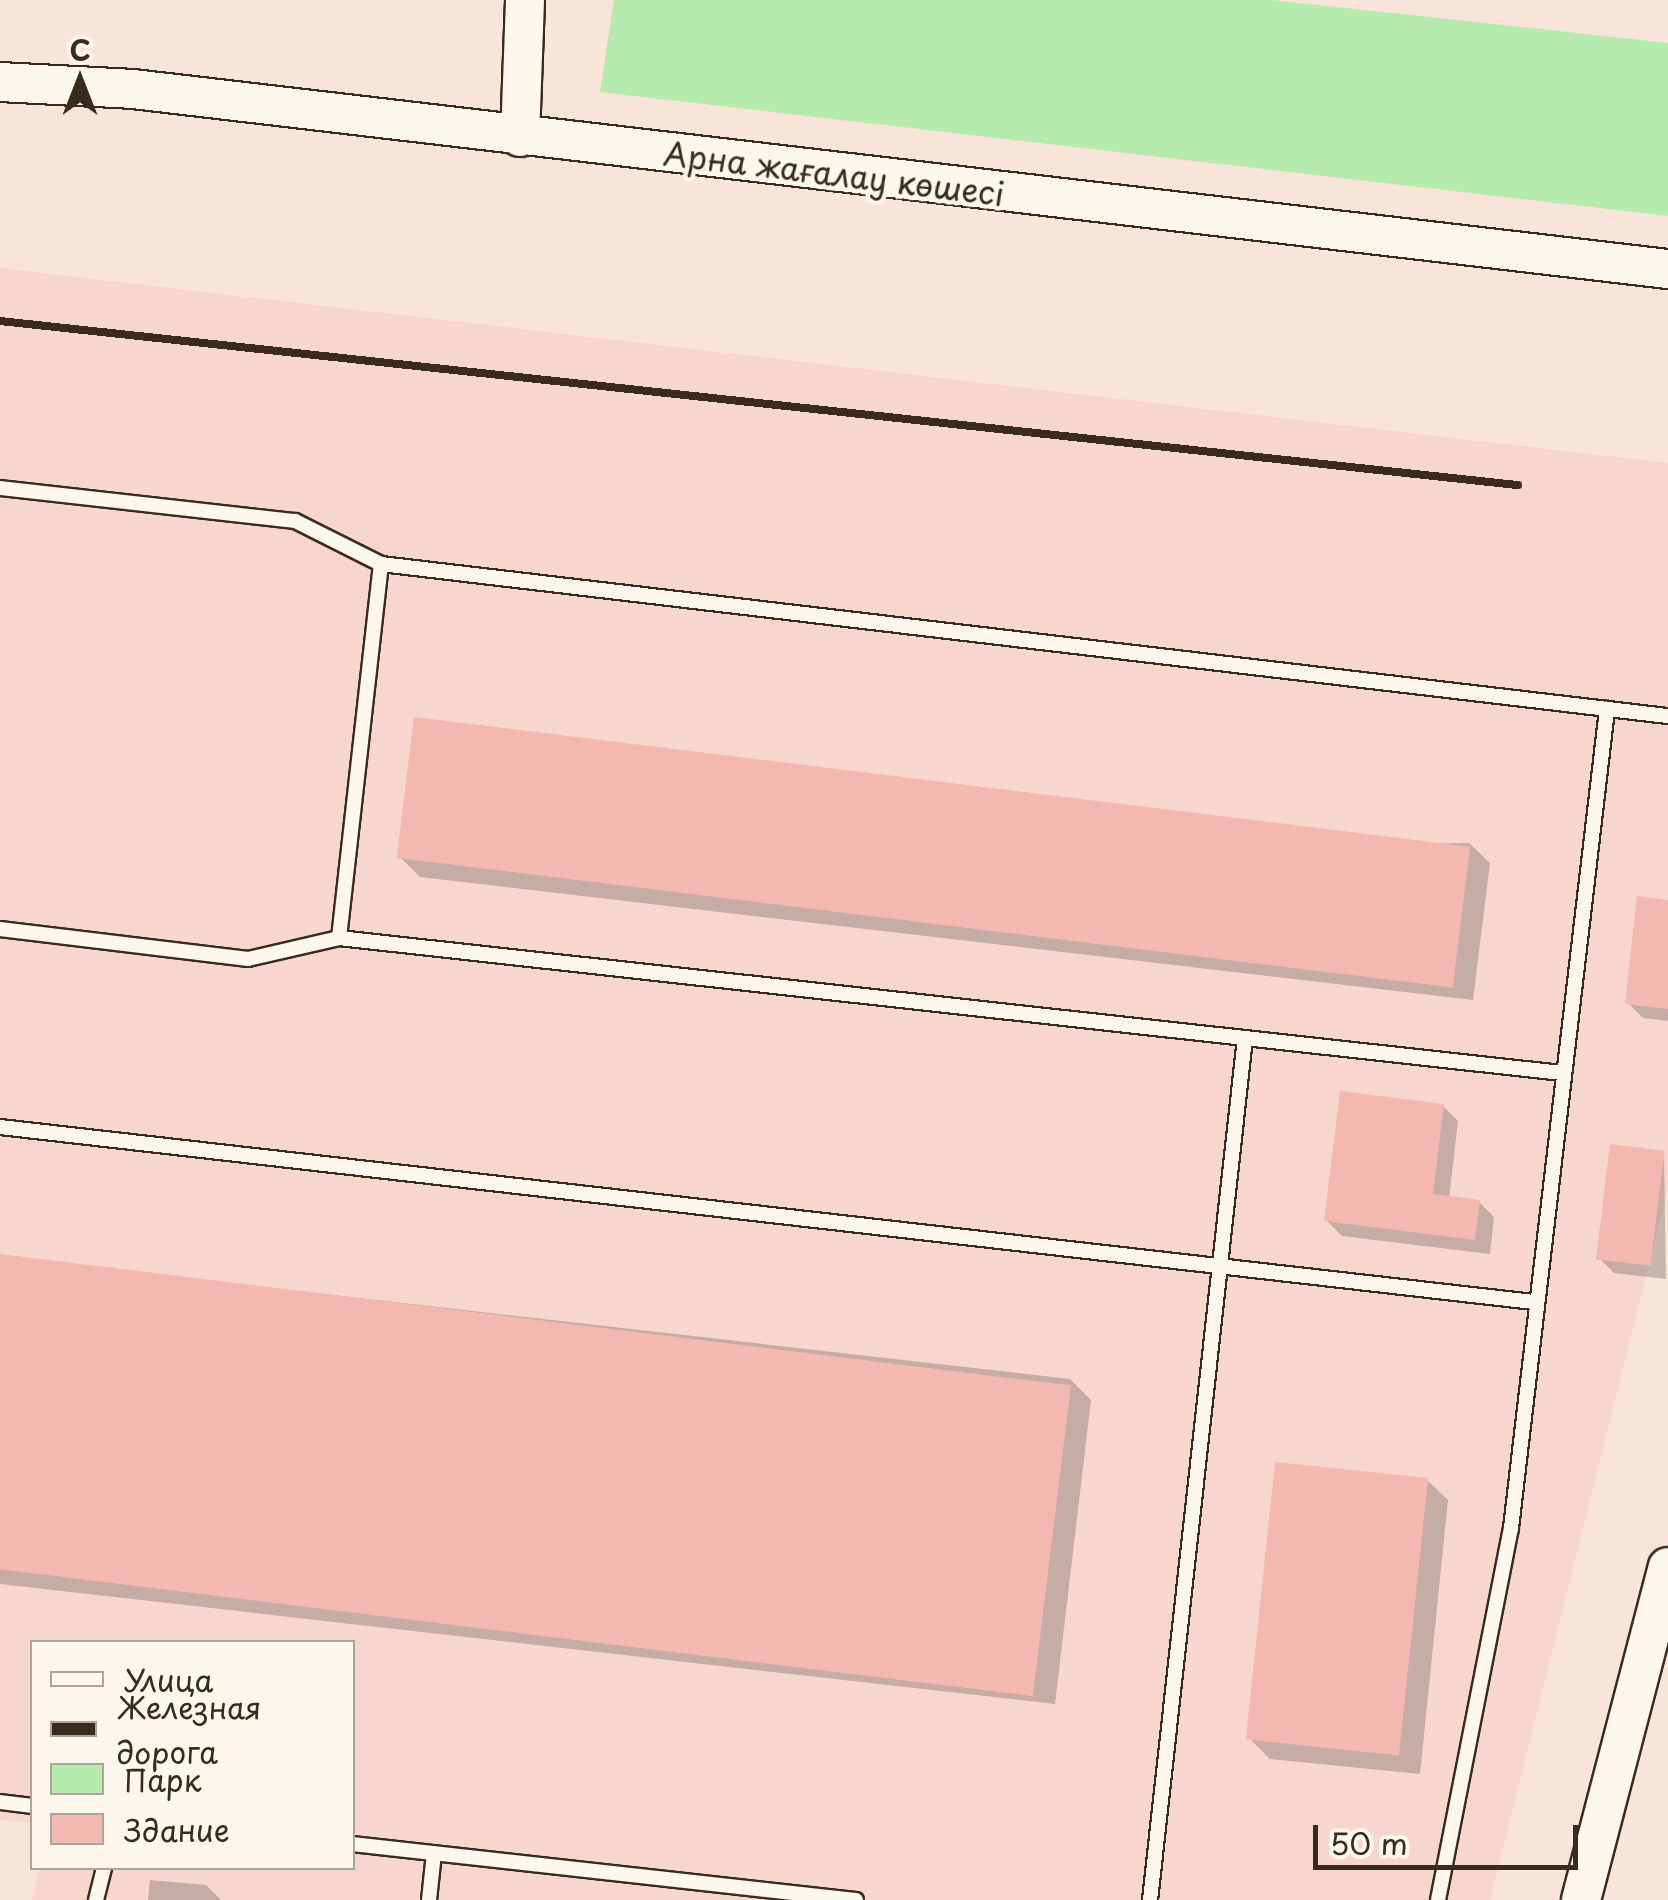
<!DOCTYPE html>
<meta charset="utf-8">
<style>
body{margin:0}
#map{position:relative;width:1668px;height:1900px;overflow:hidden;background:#f9e4da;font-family:"Playpen Sans",sans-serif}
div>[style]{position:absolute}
.built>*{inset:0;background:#f7d7cd}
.green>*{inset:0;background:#b5ebad}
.shadow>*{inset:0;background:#0003}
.building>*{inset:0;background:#f3b8b0;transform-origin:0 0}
.roads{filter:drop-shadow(2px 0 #3b2a1e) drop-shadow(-2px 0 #3b2a1e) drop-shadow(0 2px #3b2a1e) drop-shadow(0 -2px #3b2a1e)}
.lane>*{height:14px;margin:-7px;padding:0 7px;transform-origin:7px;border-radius:7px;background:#fbf7ec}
.secondary>*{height:38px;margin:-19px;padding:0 19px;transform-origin:19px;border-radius:19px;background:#fbf7ec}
.rail>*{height:8px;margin:-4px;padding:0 4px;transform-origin:4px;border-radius:4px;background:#3b2a1e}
span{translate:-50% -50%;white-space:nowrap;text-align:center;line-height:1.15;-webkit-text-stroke:9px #fbf7ec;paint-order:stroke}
.street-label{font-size:32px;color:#3b2a1e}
.legend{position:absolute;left:30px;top:1640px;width:325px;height:230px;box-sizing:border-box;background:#fbf7ec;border:2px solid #aea59a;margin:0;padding:12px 18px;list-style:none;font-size:30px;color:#3b2a1e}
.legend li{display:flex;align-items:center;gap:20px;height:50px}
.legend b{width:50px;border:2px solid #aea59a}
.north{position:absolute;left:30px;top:30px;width:100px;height:100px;-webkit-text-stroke:8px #fbf7ec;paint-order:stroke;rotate:0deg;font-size:28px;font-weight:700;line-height:40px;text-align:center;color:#3b2a1e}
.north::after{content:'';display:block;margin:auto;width:35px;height:45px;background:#3b2a1e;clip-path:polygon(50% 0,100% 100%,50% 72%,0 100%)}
.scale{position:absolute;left:1313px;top:1825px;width:265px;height:45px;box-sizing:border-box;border:5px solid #3b2a1e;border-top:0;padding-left:12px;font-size:30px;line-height:35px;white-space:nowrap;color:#3b2a1e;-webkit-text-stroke:8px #fbf7ec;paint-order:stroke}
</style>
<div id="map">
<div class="built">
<i style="clip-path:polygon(0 268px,1668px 463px,1668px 1188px,1490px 1900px,32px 1900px,40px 1868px,352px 1868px,352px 1642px,32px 1642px,32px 1823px,0 1820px)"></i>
</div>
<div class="green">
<i style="clip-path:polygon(614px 0,1272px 0,1668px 43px,1668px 216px,600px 92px)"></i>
</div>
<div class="shadow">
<i style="clip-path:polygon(1469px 843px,1490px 863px,1473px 1000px,420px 877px,400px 857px)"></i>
<i style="clip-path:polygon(1668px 902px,1668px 1021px,1643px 1018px,1628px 1003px)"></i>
<i style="clip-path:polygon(1443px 1106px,1458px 1121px,1449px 1199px,1479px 1202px,1494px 1217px,1490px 1254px,1342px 1236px,1326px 1220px)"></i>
<i style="clip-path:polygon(1664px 1153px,1666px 1279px,1614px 1273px,1599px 1258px)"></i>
<i style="clip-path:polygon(0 1257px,1070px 1379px,1091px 1400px,1055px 1704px,0 1584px)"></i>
<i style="clip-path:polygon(1427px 1480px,1448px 1500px,1420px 1774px,1270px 1759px,1250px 1739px)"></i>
<i style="clip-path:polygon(150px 1880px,206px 1885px,221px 1900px,148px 1900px)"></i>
</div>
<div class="building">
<i style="left:414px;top:717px;width:1064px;height:142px;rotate:7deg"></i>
<i style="clip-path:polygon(1637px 896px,1668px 900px,1668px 1009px,1625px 1004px)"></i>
<i style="clip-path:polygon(1340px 1091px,1444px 1104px,1433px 1194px,1480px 1200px,1475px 1240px,1324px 1221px)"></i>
<i style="left:1610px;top:1144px;width:55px;height:116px;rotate:7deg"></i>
<i style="left:0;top:1254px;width:1079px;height:313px;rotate:7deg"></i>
<i style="left:1275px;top:1462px;width:154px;height:279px;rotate:6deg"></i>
</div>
<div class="roads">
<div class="lane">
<i style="left:0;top:488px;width:297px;rotate:6.4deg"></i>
<i style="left:295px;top:521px;width:96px;rotate:26.6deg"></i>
<i style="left:381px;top:564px;width:1296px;rotate:6.74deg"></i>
<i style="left:0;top:929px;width:250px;rotate:6.9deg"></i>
<i style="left:248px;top:959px;width:93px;rotate:-13deg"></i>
<i style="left:339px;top:938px;width:1230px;rotate:6.3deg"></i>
<i style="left:339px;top:938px;width:376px;rotate:-83.6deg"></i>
<i style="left:0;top:1127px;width:1544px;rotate:6.51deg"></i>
<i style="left:0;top:1802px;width:32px;rotate:7deg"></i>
<i style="left:352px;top:1844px;width:507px;rotate:6.34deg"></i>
<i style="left:96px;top:1900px;width:33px;rotate:-76deg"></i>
<i style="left:429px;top:1900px;width:47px;rotate:-83.9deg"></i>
<i style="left:1150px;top:1900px;width:867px;rotate:-83.71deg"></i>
<i style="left:1438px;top:1900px;width:379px;rotate:-78.9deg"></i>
<i style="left:1511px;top:1528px;width:825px;rotate:-83.31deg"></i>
</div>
<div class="secondary">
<i style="left:0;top:82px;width:133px;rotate:3deg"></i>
<i style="left:133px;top:89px;width:1546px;rotate:6.69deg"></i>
<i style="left:520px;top:137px;width:137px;rotate:-87.9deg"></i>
<i style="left:1581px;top:1900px;width:344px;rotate:-75.4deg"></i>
</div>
</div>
<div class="rail">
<i style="left:0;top:321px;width:1527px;rotate:6.17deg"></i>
</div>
<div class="street-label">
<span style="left:834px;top:173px;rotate:7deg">Арна жағалау көшесі</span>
</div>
<ul class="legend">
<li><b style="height:12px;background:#fbf7ec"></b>Улица</li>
<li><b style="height:12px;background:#3b2a1e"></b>Железная дорога</li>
<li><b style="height:28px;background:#b5ebad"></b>Парк</li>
<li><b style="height:28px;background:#f3b8b0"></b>Здание</li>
</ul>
<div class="north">С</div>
<div class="scale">50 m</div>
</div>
